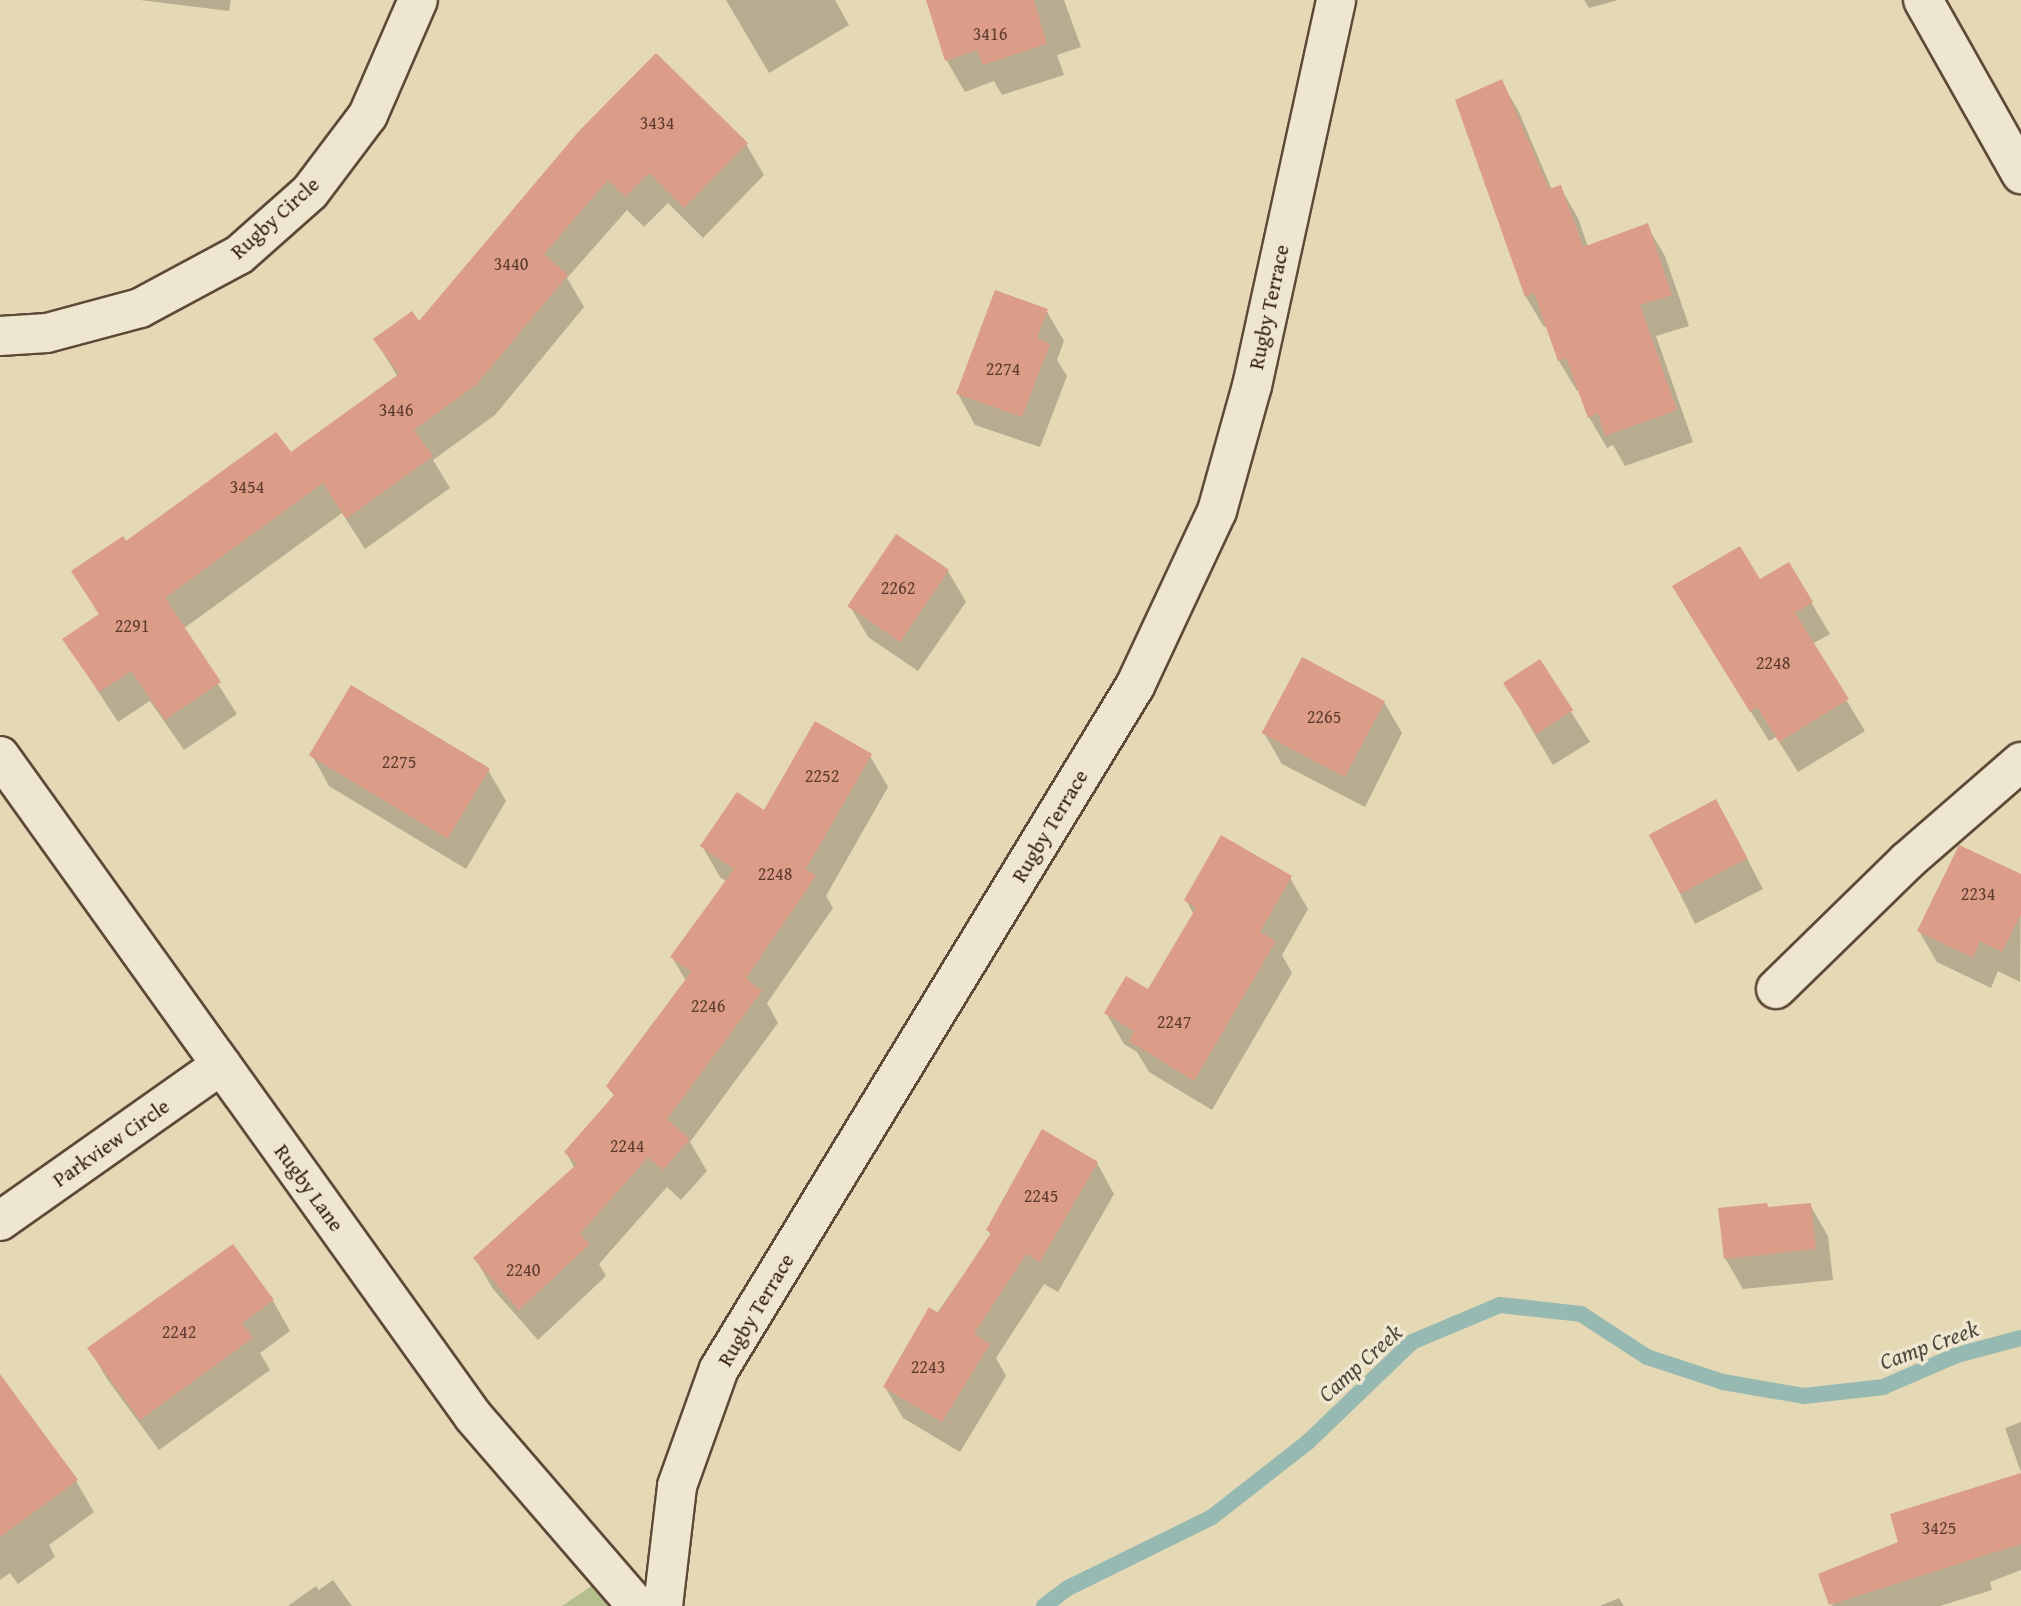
<!DOCTYPE html>
<style>
body{margin:0}
#map{position:relative;width:2021px;height:1606px;overflow:hidden;background:#e5d8b5;font-family:"Gentium Book Plus",serif}
div>[style]{position:absolute}
.green>*{inset:0;background:#b5be8d}
.shadow>*{inset:0;background:#0003}
.stream>*{height:16px;margin:-8px;padding:0 8px;transform-origin:8px;border-radius:8px;background:#96b9b2}
.building>*{inset:0;background:#db9c88;transform-origin:0 0}
.roads{filter:drop-shadow(2px 0 #5e4938) drop-shadow(-2px 0 #5e4938) drop-shadow(0 2px #5e4938) drop-shadow(0 -2px #5e4938)}
.minor>*{height:38px;margin:-19px;padding:0 19px;transform-origin:19px;border-radius:19px;background:#eee6cf}
span{translate:-50% -50%;white-space:nowrap;text-align:center;line-height:1.15;-webkit-text-stroke:7px #eee6cf;paint-order:stroke}
.number-label{font-size:18px;color:#5c3a2c}
.number-label span{-webkit-text-stroke-width:0}
.street-label{font-size:21px;color:#31190e}
.water-label{font-size:23px;color:#4f493f;font-style:italic}
</style>
<div id="map">
<div class="green">
<i style="clip-path:polygon(627px 1562px,656px 1606px,562px 1606px)"></i>
</div>
<div class="shadow">
<i style="clip-path:polygon(140px 0,231px 0,229px 11px)"></i>
<i style="clip-path:polygon(726px 0,835px 0,849px 25px,769px 73px)"></i>
<i style="clip-path:polygon(927px 0,1064px 0,1081px 47px,1057px 55px,1064px 75px,1002px 95px,994px 81px,965px 92px,947px 61px)"></i>
<i style="clip-path:polygon(1584px 0,1618px 0,1589px 8px)"></i>
<i style="clip-path:polygon(1501px 81px,1519px 112px,1552px 190px,1560px 187px,1578px 218px,1588px 247px,1647px 226px,1665px 256px,1689px 326px,1656px 336px,1693px 442px,1625px 466px,1613px 445px,1607px 448px,1589px 417px,1580px 390px,1577px 391px,1559px 361px,1547px 326px,1544px 327px,1526px 297px,1458px 101px)"></i>
<i style="clip-path:polygon(580px 132px,746px 144px,764px 175px,703px 238px,668px 203px,644px 227px,627px 210px,567px 278px,584px 307px,495px 415px,433px 460px,450px 488px,365px 549px,342px 513px,183px 629px,237px 714px,184px 750px,150px 701px,118px 722px,64px 639px,100px 616px,73px 572px,291px 455px,398px 377px,375px 340px,419px 323px)"></i>
<i style="clip-path:polygon(1046px 310px,1064px 341px,1057px 360px,1067px 376px,1040px 447px,975px 425px,958px 394px)"></i>
<i style="clip-path:polygon(1788px 564px,1830px 634px,1812px 644px,1865px 731px,1798px 772px,1776px 737px,1769px 741px,1692px 617px)"></i>
<i style="clip-path:polygon(948px 571px,966px 602px,918px 671px,868px 637px,850px 606px)"></i>
<i style="clip-path:polygon(1539px 661px,1590px 742px,1553px 765px,1522px 713px)"></i>
<i style="clip-path:polygon(1384px 702px,1402px 733px,1365px 807px,1282px 764px,1264px 733px)"></i>
<i style="clip-path:polygon(312px 755px,488px 770px,506px 801px,466px 869px,329px 786px)"></i>
<i style="clip-path:polygon(870px 756px,888px 787px,826px 896px,833px 908px,767px 1003px,778px 1023px,690px 1142px,707px 1171px,681px 1200px,667px 1187px,599px 1264px,606px 1276px,538px 1340px,493px 1289px,475px 1258px,575px 1169px,566px 1152px,615px 1097px,608px 1086px,686px 981px,672px 957px,727px 882px,720px 877px,702px 846px)"></i>
<i style="clip-path:polygon(1733px 832px,1763px 889px,1695px 924px,1651px 835px)"></i>
<i style="clip-path:polygon(2021px 876px,2020px 982px,1998px 971px,1991px 988px,1937px 962px,1919px 931px)"></i>
<i style="clip-path:polygon(1290px 878px,1308px 909px,1282px 955px,1292px 973px,1212px 1110px,1149px 1072px,1137px 1052px,1124px 1044px,1106px 1013px,1148px 992px,1194px 915px,1186px 900px)"></i>
<i style="clip-path:polygon(1097px 1163px,1114px 1194px,1058px 1292px,1044px 1284px,996px 1358px,1006px 1376px,960px 1452px,903px 1418px,885px 1387px,991px 1236px,988px 1230px)"></i>
<i style="clip-path:polygon(1810px 1205px,1828px 1236px,1833px 1280px,1743px 1289px,1725px 1258px,1769px 1209px)"></i>
<i style="clip-path:polygon(273px 1301px,290px 1331px,260px 1353px,270px 1370px,159px 1450px,107px 1379px,89px 1348px)"></i>
<i style="clip-path:polygon(0 1415px,76px 1481px,94px 1512px,49px 1545px,55px 1557px,18px 1584px,10px 1573px,0 1580px)"></i>
<i style="clip-path:polygon(2021px 1422px,2021px 1472px,2005px 1428px)"></i>
<i style="clip-path:polygon(2021px 1475px,2021px 1570px,1990px 1582px,1992px 1590px,1940px 1606px,1831px 1606px,1900px 1543px)"></i>
<i style="clip-path:polygon(333px 1580px,352px 1606px,288px 1606px,316px 1586px,319px 1590px)"></i>
<i style="clip-path:polygon(1619px 1598px,1624px 1606px,1600px 1606px)"></i>
</div>
<div class="stream">
<i style="left:1044px;top:1606px;width:30px;rotate:-37deg"></i>
<i style="left:1068px;top:1588px;width:161px;rotate:-26.2deg"></i>
<i style="left:1212px;top:1517px;width:122px;rotate:-38deg"></i>
<i style="left:1308px;top:1442px;width:144px;rotate:-43.9deg"></i>
<i style="left:1412px;top:1342px;width:95px;rotate:-22.8deg"></i>
<i style="left:1500px;top:1305px;width:81px;rotate:6.3deg"></i>
<i style="left:1581px;top:1314px;width:79px;rotate:33.1deg"></i>
<i style="left:1647px;top:1357px;width:80px;rotate:18.2deg"></i>
<i style="left:1723px;top:1382px;width:82px;rotate:9.8deg"></i>
<i style="left:1804px;top:1396px;width:80px;rotate:-6.5deg"></i>
<i style="left:1883px;top:1387px;width:81px;rotate:-23.4deg"></i>
<i style="left:1957px;top:1355px;width:66px;rotate:-14.9deg"></i>
</div>
<div class="building">
<i style="clip-path:polygon(926px 0,1034px 0,1047px 44px,983px 65px,977px 50px,945px 61px)"></i>
<i style="clip-path:polygon(656px 53px,748px 143px,684px 208px,649px 173px,625px 197px,608px 180px,544px 254px,568px 275px,477px 384px,414px 430px,433px 456px,346px 519px,323px 483px,165px 598px,221px 682px,165px 720px,131px 671px,99px 692px,62px 639px,99px 614px,71px 571px,123px 536px,126px 541px,276px 432px,291px 452px,399px 374px,373px 339px,412px 311px,419px 321px,579px 131px)"></i>
<i style="clip-path:polygon(1502px 79px,1549px 189px,1561px 185px,1583px 247px,1648px 223px,1672px 295px,1640px 305px,1677px 410px,1605px 436px,1598px 413px,1588px 418px,1566px 358px,1558px 361px,1534px 293px,1525px 297px,1455px 100px)"></i>
<i style="clip-path:polygon(995px 290px,1048px 309px,1037px 338px,1050px 344px,1022px 417px,956px 394px)"></i>
<i style="left:896px;top:534px;width:64px;height:87px;rotate:34deg"></i>
<i style="clip-path:polygon(1740px 546px,1760px 579px,1789px 562px,1813px 602px,1795px 613px,1849px 699px,1779px 742px,1757px 707px,1750px 712px,1672px 586px)"></i>
<i style="left:1302px;top:657px;width:94px;height:86px;rotate:28deg"></i>
<i style="left:1540px;top:659px;width:61px;height:44px;rotate:57deg"></i>
<i style="left:351px;top:685px;width:162px;height:82px;rotate:31deg"></i>
<i style="clip-path:polygon(815px 721px,872px 754px,806px 869px,816px 876px,746px 978px,762px 991px,667px 1119px,690px 1139px,663px 1170px,648px 1157px,580px 1234px,590px 1244px,519px 1310px,473px 1258px,577px 1164px,564px 1152px,614px 1095px,606px 1086px,691px 972px,670px 957px,734px 869px,700px 846px,737px 792px,764px 810px)"></i>
<i style="left:1716px;top:799px;width:67px;height:76px;rotate:62deg"></i>
<i style="clip-path:polygon(1221px 835px,1292px 876px,1260px 932px,1276px 941px,1194px 1081px,1129px 1041px,1134px 1031px,1104px 1013px,1126px 976px,1148px 989px,1196px 908px,1184px 900px)"></i>
<i style="clip-path:polygon(1959px 845px,2021px 874px,2021px 914px,2002px 952px,1980px 941px,1973px 958px,1917px 931px)"></i>
<i style="clip-path:polygon(1042px 1129px,1098px 1162px,1040px 1262px,1026px 1254px,974px 1334px,990px 1344px,942px 1422px,883px 1387px,929px 1307px,938px 1313px,991px 1233px,986px 1230px)"></i>
<i style="clip-path:polygon(1767px 1203px,1768px 1207px,1811px 1203px,1816px 1249px,1724px 1259px,1718px 1208px)"></i>
<i style="clip-path:polygon(233px 1244px,274px 1300px,242px 1323px,253px 1338px,140px 1420px,87px 1348px)"></i>
<i style="clip-path:polygon(0 1374px,78px 1480px,0 1537px)"></i>
<i style="clip-path:polygon(2021px 1473px,2021px 1544px,1829px 1605px,1818px 1574px,1898px 1542px,1890px 1514px)"></i>
</div>
<div class="roads">
<div class="minor">
<i style="left:1923px;top:0;width:200px;rotate:60.6deg"></i>
<i style="left:0;top:336px;width:47px;rotate:-3.7deg"></i>
<i style="left:47px;top:333px;width:96px;rotate:-15deg"></i>
<i style="left:140px;top:308px;width:112px;rotate:-28.2deg"></i>
<i style="left:239px;top:255px;width:95px;rotate:-41.6deg"></i>
<i style="left:310px;top:192px;width:96px;rotate:-53deg"></i>
<i style="left:368px;top:115px;width:125px;rotate:-66.5deg"></i>
<i style="left:0;top:756px;width:812px;rotate:54.37deg"></i>
<i style="left:473px;top:1416px;width:251px;rotate:49.2deg"></i>
<i style="left:1776px;top:989px;width:183px;rotate:-44.3deg"></i>
<i style="left:1907px;top:861px;width:151px;rotate:-41deg"></i>
<i style="left:0;top:1221px;width:271px;rotate:-35.2deg"></i>
<i style="left:663px;top:1606px;width:121px;rotate:-83.3deg"></i>
<i style="left:677px;top:1486px;width:124px;rotate:-70.3deg"></i>
<i style="left:719px;top:1369px;width:800px;rotate:-58.66deg"></i>
<i style="left:1135px;top:686px;width:193px;rotate:-64.9deg"></i>
<i style="left:1217px;top:511px;width:130px;rotate:-74.4deg"></i>
<i style="left:1252px;top:386px;width:395px;rotate:-77.7deg"></i>
</div>
</div>
<div class="number-label">
<span style="left:990px;top:34px">3416</span>
<span style="left:657px;top:123px">3434</span>
<span style="left:511px;top:264px">3440</span>
<span style="left:1003px;top:369px">2274</span>
<span style="left:396px;top:410px">3446</span>
<span style="left:247px;top:487px">3454</span>
<span style="left:898px;top:588px">2262</span>
<span style="left:132px;top:626px">2291</span>
<span style="left:1773px;top:663px">2248</span>
<span style="left:1324px;top:717px">2265</span>
<span style="left:399px;top:762px">2275</span>
<span style="left:822px;top:776px">2252</span>
<span style="left:775px;top:874px">2248</span>
<span style="left:1978px;top:894px">2234</span>
<span style="left:708px;top:1006px">2246</span>
<span style="left:1174px;top:1022px">2247</span>
<span style="left:627px;top:1146px">2244</span>
<span style="left:1041px;top:1196px">2245</span>
<span style="left:523px;top:1270px">2240</span>
<span style="left:179px;top:1332px">2242</span>
<span style="left:928px;top:1367px">2243</span>
<span style="left:1939px;top:1528px">3425</span>
</div>
<div class="street-label">
<span style="left:275px;top:218px;rotate:-42deg">Rugby Circle</span>
<span style="left:1269px;top:307px;rotate:-78deg">Rugby Terrace</span>
<span style="left:1050px;top:826px;rotate:-59deg">Rugby Terrace</span>
<span style="left:111px;top:1143px;rotate:-35deg">Parkview Circle</span>
<span style="left:309px;top:1188px;rotate:54deg">Rugby Lane</span>
<span style="left:756px;top:1310px;rotate:-59deg">Rugby Terrace</span>
</div>
<div class="water-label">
<span style="left:1929px;top:1345px;rotate:-20deg">Camp Creek</span>
<span style="left:1360px;top:1363px;rotate:-42deg">Camp Creek</span>
</div>
</div>
